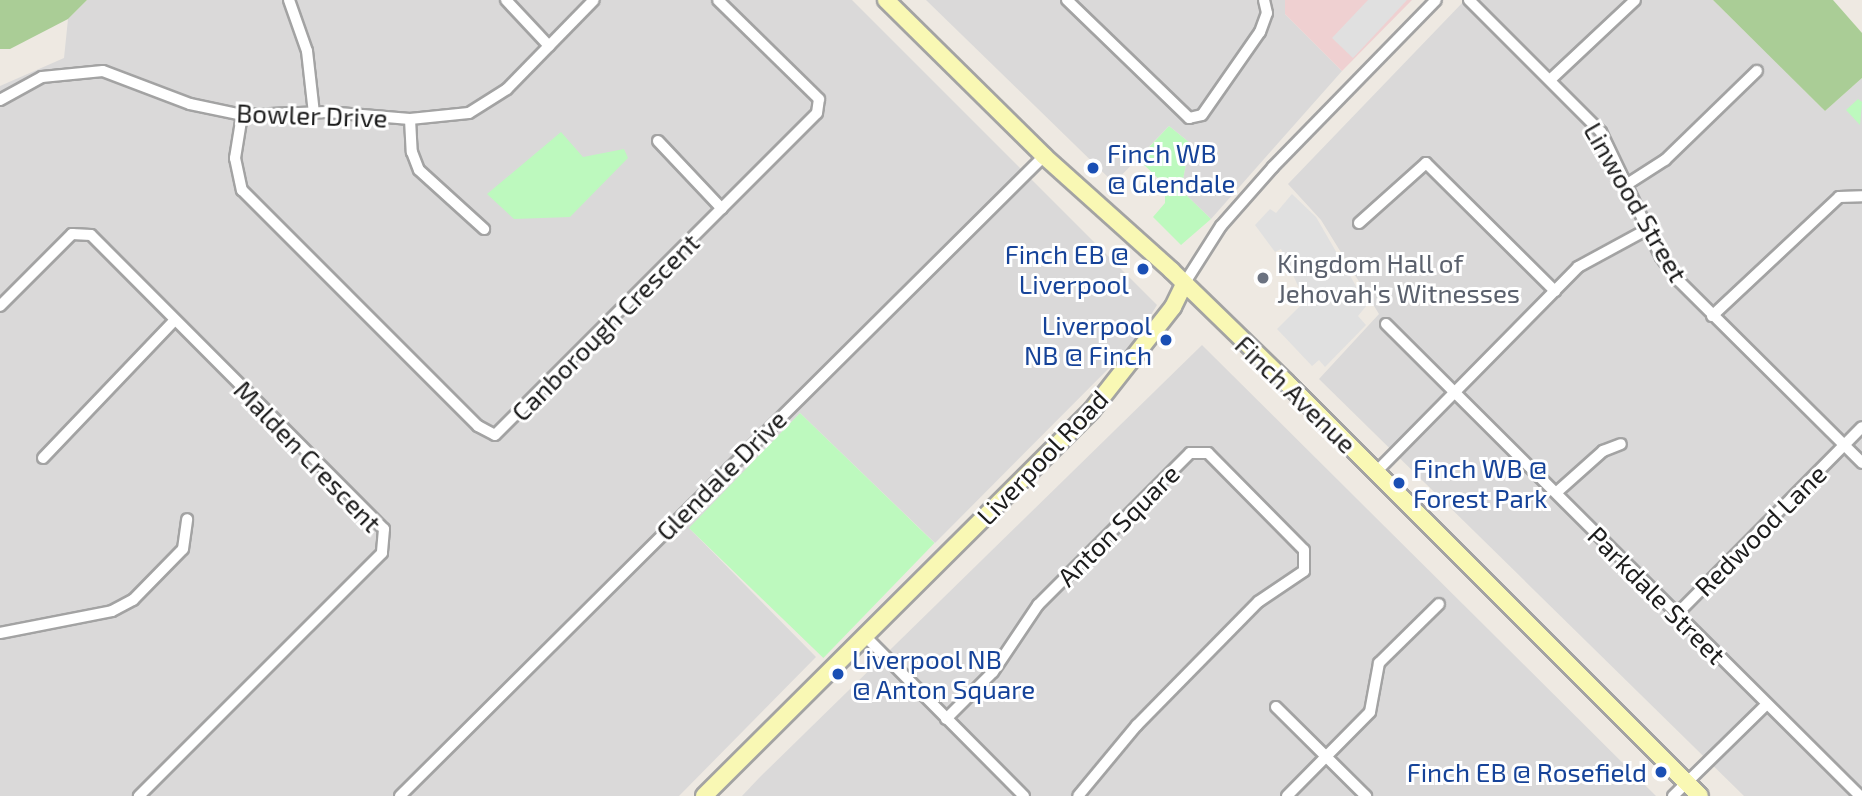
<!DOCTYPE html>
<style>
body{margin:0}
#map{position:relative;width:1862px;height:796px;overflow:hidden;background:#eee9e2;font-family:"Exo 2",sans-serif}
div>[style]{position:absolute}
.residential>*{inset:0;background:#dad9d9}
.commercial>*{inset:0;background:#efd0d1}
.forest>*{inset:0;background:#aacd96}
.park>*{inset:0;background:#bdf9be;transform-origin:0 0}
.parking>*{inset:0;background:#e0e0e0}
.roads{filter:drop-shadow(2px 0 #a3a3a3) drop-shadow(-2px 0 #a3a3a3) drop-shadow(0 2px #a3a3a3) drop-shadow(0 -2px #a3a3a3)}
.minor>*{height:10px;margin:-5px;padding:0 5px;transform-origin:5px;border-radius:5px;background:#fff}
.secondary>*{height:16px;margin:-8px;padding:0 8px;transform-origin:8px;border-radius:8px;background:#f9f8b4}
.dots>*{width:19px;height:19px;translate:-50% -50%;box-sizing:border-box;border:4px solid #fff;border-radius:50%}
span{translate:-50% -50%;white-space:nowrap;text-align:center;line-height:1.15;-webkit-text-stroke:6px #fff;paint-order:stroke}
.street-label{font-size:26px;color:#1c1c1c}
.transit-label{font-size:26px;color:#164399}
.left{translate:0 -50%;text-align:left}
.right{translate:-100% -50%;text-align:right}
.worship-label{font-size:26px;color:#5b616d}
</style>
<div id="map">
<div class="residential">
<i style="clip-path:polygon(87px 0,852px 0,1157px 305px,1133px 344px,935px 543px,800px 413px,690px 529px,816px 657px,679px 796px,0 796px,0 86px,64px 58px,68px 19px)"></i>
<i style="clip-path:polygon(926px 0,1285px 0,1285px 14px,1342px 71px,1211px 219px,1181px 190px,1190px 143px,1169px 126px,1114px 183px)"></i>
<i style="clip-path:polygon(1465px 0,1713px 0,1825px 111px,1862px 78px,1862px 796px,1744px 796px,1319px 379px,1379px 314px,1321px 220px,1288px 184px)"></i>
<i style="clip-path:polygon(1202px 345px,1656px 796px,742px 796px,759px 778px)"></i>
</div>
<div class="commercial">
<i style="clip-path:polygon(1285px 0,1412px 0,1342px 71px,1285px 14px)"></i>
</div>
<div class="forest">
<i style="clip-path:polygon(0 0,87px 0,68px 19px,10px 49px,0 49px)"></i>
<i style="clip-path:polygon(1713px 0,1833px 0,1862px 33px,1862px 78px,1825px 111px)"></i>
</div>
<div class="park">
<i style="clip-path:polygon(1858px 99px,1862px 102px,1860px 125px,1846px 110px)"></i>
<i style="clip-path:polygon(1169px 126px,1190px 143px,1181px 190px,1211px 219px,1181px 245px,1153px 217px,1165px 203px,1165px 185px,1138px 159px)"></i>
<i style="clip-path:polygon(561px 132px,583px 157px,624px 149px,628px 158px,570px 217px,514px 219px,487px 194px)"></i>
<i style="left:800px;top:413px;width:187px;height:160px;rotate:44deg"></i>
</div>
<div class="parking">
<i style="clip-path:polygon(1368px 0,1407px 0,1353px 58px,1332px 38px)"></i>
<i style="clip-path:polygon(1292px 194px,1316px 217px,1367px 305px,1358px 316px,1366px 325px,1325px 367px,1319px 360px,1312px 366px,1277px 329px,1305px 301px,1281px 249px,1275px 252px,1255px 225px,1270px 209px,1276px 213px)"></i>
</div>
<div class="roads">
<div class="minor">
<i style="left:289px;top:0;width:54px;rotate:70.6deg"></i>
<i style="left:307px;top:51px;width:62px;rotate:83.6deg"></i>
<i style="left:506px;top:0;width:63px;rotate:46.9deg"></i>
<i style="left:1067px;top:0;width:170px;rotate:44deg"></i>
<i style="left:1189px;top:118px;width:13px;rotate:-13deg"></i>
<i style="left:1202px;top:115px;width:101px;rotate:-55.1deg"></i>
<i style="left:1260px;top:32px;width:20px;rotate:-70deg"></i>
<i style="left:1267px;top:13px;width:13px;rotate:-103deg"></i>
<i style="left:1469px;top:0;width:187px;rotate:45deg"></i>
<i style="left:1601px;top:132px;width:139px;rotate:64.4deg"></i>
<i style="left:1661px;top:257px;width:27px;rotate:54deg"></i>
<i style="left:1677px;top:279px;width:261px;rotate:44.8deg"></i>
<i style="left:1551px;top:79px;width:115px;rotate:-43.2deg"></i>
<i style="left:0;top:100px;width:48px;rotate:-28.7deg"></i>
<i style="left:42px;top:77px;width:61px;rotate:-5.6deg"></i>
<i style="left:103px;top:71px;width:93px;rotate:20.8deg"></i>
<i style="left:190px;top:104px;width:53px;rotate:11.9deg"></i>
<i style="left:242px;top:115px;width:85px;rotate:-2deg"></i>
<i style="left:327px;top:112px;width:83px;rotate:4.8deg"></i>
<i style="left:410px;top:119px;width:59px;rotate:-5.8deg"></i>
<i style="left:469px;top:113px;width:45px;rotate:-32.3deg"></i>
<i style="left:507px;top:89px;width:124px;rotate:-45.7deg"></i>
<i style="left:242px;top:115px;width:44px;rotate:99.2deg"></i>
<i style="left:235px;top:158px;width:33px;rotate:78deg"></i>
<i style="left:242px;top:190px;width:334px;rotate:45deg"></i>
<i style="left:478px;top:426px;width:19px;rotate:28deg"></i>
<i style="left:495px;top:435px;width:455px;rotate:-45deg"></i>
<i style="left:817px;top:113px;width:14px;rotate:-82deg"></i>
<i style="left:819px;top:99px;width:141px;rotate:-135.6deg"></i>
<i style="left:410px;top:119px;width:33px;rotate:87deg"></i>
<i style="left:412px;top:152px;width:19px;rotate:69deg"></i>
<i style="left:419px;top:170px;width:88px;rotate:42.2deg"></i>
<i style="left:658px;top:141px;width:93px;rotate:46.7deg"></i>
<i style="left:1629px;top:183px;width:43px;rotate:-32.6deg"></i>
<i style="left:1665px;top:160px;width:128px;rotate:-44.1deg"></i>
<i style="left:1359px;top:223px;width:90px;rotate:-41.8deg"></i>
<i style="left:1426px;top:163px;width:182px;rotate:44.8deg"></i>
<i style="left:1184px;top:284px;width:69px;rotate:-57.5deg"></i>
<i style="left:1221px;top:226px;width:79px;rotate:-48.6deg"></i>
<i style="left:1273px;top:167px;width:233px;rotate:-45.7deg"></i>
<i style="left:0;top:306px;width:102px;rotate:-45deg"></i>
<i style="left:72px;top:234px;width:19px;rotate:3deg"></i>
<i style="left:91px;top:235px;width:415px;rotate:45.1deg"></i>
<i style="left:384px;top:529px;width:24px;rotate:95deg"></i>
<i style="left:382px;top:553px;width:344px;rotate:135deg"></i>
<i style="left:1712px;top:316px;width:174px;rotate:-43.1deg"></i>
<i style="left:1839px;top:197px;width:23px;rotate:-2deg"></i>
<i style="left:1386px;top:324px;width:669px;rotate:44.88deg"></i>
<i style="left:43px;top:458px;width:190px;rotate:-46.3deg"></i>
<i style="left:1376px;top:472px;width:288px;rotate:-45.4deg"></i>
<i style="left:1578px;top:267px;width:80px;rotate:-28.5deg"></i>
<i style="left:1557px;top:492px;width:62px;rotate:-41.7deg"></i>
<i style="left:1603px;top:451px;width:19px;rotate:-21deg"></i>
<i style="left:1676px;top:615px;width:264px;rotate:-45.3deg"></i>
<i style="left:0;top:633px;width:114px;rotate:-11.1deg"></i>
<i style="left:112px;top:611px;width:24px;rotate:-28deg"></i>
<i style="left:133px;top:600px;width:71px;rotate:-45.6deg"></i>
<i style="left:183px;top:549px;width:30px;rotate:-82deg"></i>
<i style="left:864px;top:635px;width:227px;rotate:45.2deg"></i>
<i style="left:1276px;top:707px;width:127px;rotate:44.7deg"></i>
<i style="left:946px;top:719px;width:66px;rotate:-45deg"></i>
<i style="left:993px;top:672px;width:81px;rotate:-56.1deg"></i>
<i style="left:1038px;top:605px;width:215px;rotate:-45deg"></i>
<i style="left:1190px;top:453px;width:18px"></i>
<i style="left:1208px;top:453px;width:136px;rotate:45.3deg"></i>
<i style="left:1304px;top:550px;width:21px;rotate:90deg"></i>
<i style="left:1304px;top:571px;width:55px;rotate:146deg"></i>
<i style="left:1258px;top:602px;width:173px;rotate:134.5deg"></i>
<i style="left:1137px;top:725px;width:92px;rotate:129.7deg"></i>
<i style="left:400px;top:796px;width:908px;rotate:-44.82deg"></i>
<i style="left:1287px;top:796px;width:118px;rotate:-45.3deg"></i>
<i style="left:1370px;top:712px;width:50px;rotate:-79.6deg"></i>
<i style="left:1379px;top:663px;width:84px;rotate:-44.5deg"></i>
<i style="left:1673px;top:796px;width:130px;rotate:-44.4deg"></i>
</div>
<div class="secondary">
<i style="left:886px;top:0;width:222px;rotate:44.6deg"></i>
<i style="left:1044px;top:156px;width:171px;rotate:41.9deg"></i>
<i style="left:1171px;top:270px;width:161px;rotate:44.2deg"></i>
<i style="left:1286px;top:382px;width:585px;rotate:45deg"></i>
<i style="left:704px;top:796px;width:547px;rotate:-44.85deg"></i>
<i style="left:1092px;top:410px;width:131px;rotate:-51.8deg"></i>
<i style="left:1173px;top:307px;width:25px;rotate:-64deg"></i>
</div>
</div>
<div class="dots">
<i style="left:1093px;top:168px;background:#1a4fb4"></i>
<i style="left:1143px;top:269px;background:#1a4fb4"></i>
<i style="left:1263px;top:278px;background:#6b7280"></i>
<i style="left:1166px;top:340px;background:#1a4fb4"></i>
<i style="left:1399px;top:483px;background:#1a4fb4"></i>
<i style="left:838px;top:674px;background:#1a4fb4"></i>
<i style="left:1661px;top:772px;background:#1a4fb4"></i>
</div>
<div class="street-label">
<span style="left:312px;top:115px;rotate:2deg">Bowler Drive</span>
<span style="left:1636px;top:202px;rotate:60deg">Linwood Street</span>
<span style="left:605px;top:327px;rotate:-45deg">Canborough Crescent</span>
<span style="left:1296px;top:394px;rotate:44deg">Finch Avenue</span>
<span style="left:308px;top:456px;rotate:46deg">Malden Crescent</span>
<span style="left:1042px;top:457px;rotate:-46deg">Liverpool Road</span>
<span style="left:721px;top:475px;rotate:-45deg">Glendale Drive</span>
<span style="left:1118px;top:525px;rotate:-45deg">Anton Square</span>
<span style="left:1760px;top:530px;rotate:-45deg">Redwood Lane</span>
<span style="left:1657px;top:595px;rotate:45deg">Parkdale Street</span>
</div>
<div class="transit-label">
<span class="left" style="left:1107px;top:168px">Finch WB<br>@ Glendale</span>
<span class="right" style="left:1129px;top:269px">Finch EB @<br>Liverpool</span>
<span class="right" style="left:1152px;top:340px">Liverpool<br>NB @ Finch</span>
<span class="left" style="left:1413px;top:483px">Finch WB @<br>Forest Park</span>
<span class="left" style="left:852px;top:674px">Liverpool NB<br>@ Anton Square</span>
<span class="right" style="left:1647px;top:772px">Finch EB @ Rosefield</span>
</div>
<div class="worship-label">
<span class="left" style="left:1277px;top:278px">Kingdom Hall of<br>Jehovah's Witnesses</span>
</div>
</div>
